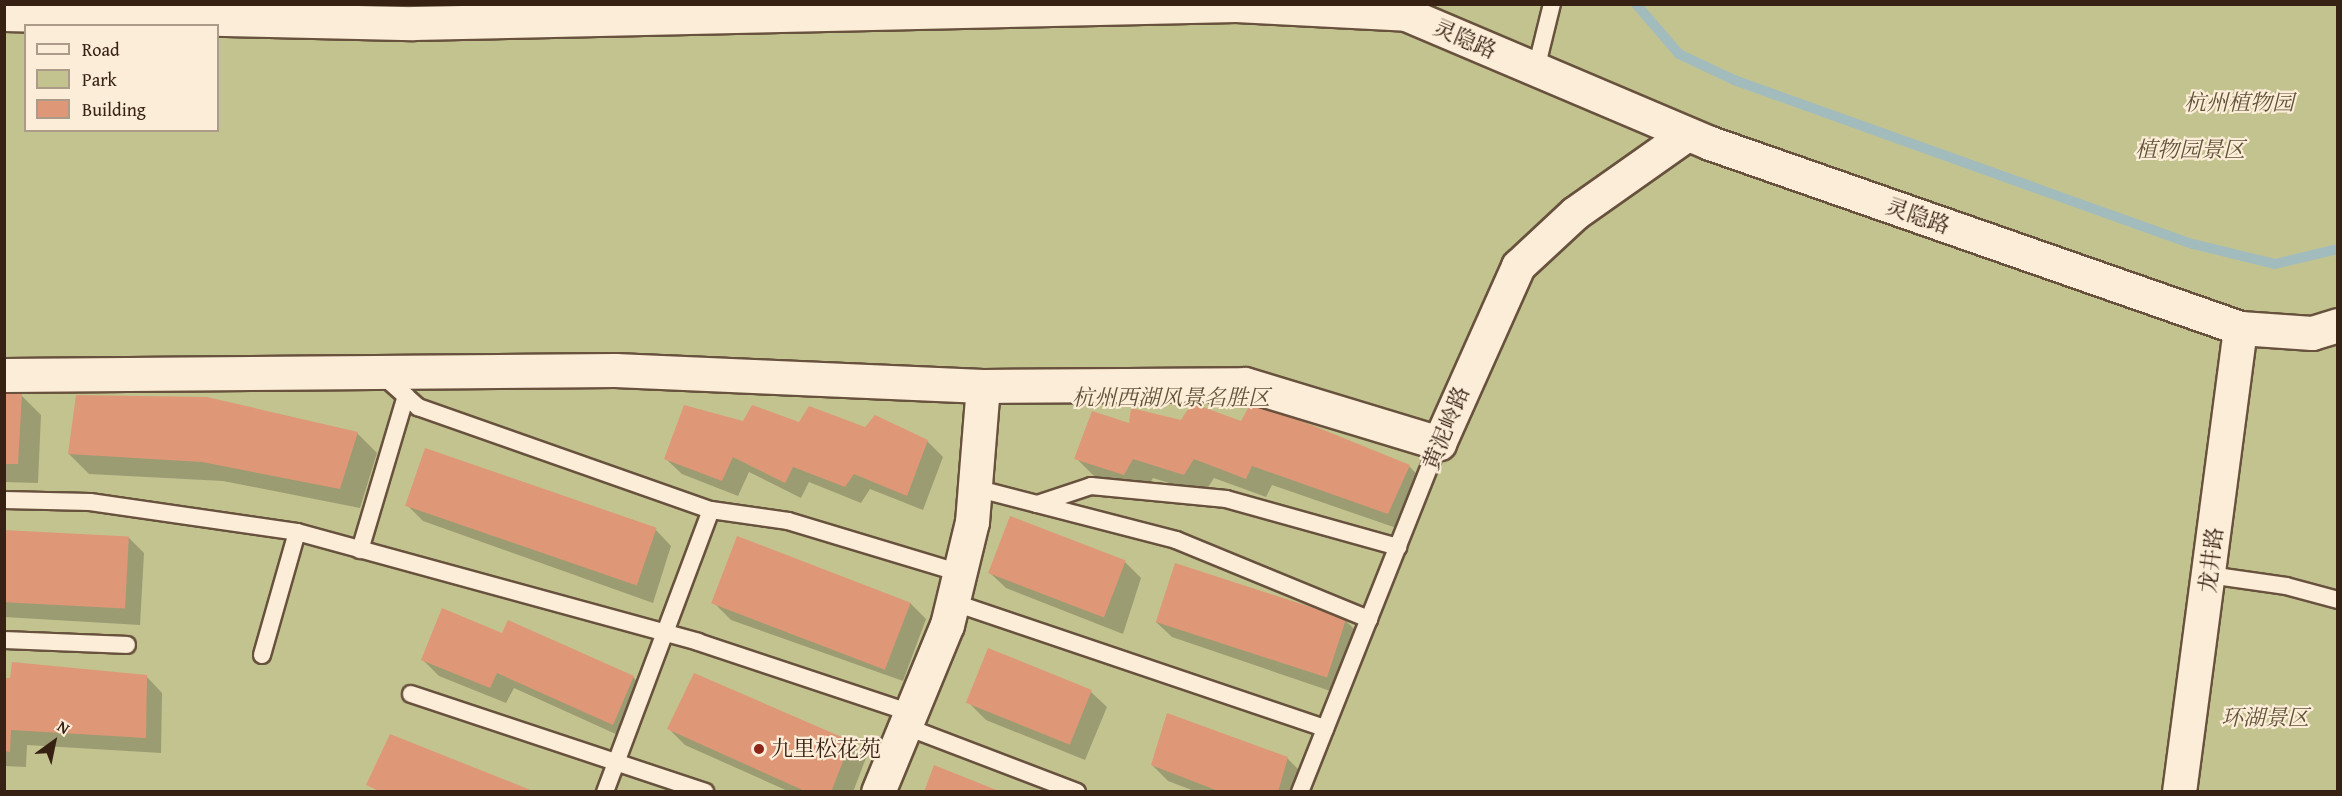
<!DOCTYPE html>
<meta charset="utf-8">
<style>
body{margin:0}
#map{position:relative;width:2342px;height:796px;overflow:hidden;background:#fbe4c3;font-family:"Gentium Book Plus","Noto Serif SC",serif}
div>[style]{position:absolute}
.green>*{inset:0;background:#c3c390}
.shadow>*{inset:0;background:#0003}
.stream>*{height:10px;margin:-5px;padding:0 5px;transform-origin:5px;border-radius:5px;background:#a2bcbd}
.building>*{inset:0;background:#de9877;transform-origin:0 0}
.roads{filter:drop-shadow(2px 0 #68523e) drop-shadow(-2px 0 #68523e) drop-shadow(0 2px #68523e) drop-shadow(0 -2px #68523e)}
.service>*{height:16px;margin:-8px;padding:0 8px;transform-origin:8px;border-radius:8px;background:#fcedd8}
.minor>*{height:33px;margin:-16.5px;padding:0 16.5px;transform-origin:16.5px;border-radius:16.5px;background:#fcedd8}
.tertiary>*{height:33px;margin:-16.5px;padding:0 16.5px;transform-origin:16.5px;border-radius:16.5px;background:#fcedd8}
.secondary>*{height:33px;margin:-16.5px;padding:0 16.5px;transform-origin:16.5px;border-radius:16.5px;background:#fcedd8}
.dots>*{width:16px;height:16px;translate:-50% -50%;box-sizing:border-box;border:3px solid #fcedd8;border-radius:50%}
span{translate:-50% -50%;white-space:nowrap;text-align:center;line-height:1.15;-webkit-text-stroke:4.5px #fcedd8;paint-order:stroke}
.street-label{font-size:22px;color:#372112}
.park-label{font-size:22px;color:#615238;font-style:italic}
.poi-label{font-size:22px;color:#372112}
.left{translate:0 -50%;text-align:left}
.frame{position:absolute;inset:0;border:6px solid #372112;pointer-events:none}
.legend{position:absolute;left:24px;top:24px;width:195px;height:108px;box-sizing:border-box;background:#fcedd8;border:2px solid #ad9b89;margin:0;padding:8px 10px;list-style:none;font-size:18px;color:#372112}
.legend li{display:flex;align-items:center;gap:12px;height:30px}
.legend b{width:30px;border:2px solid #ad9b89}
.north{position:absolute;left:24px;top:712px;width:60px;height:60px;-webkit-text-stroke:4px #fcedd8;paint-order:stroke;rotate:33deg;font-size:16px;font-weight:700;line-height:24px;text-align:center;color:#372112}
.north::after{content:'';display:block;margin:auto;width:21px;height:27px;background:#372112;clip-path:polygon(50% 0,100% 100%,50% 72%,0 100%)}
</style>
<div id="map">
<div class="green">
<i style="clip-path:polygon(evenodd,4px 5px,2337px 5px,2337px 791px,5px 791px,4px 5px,26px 26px,218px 26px,218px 130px,26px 130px,26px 26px)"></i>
</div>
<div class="shadow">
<i style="clip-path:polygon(4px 395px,21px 395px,41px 415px,38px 483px,4px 482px)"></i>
<i style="clip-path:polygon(1253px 403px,1410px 467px,1429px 487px,1408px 532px,1272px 485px,1266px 497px,1214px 478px,1204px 494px,1153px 478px,1144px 494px,1096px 478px,1076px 458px,1130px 425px,1242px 423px)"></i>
<i style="clip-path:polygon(744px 423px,865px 429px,927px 441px,943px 457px,923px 510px,870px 489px,861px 503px,809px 482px,801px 498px,749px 472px,738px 496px,682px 474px,666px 459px)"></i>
<i style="clip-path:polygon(357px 433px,377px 453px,360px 508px,223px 481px,89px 474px,69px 454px)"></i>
<i style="clip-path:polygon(407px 505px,656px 530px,671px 546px,653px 603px,423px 521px)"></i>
<i style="clip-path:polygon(4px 532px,128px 537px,144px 553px,140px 625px,4px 617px)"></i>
<i style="clip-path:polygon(1125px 562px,1141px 578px,1123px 634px,1006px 588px,990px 573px)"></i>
<i style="clip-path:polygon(910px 603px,926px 619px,903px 681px,731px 620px,715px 604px)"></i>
<i style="clip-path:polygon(1345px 620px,1361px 636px,1342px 695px,1172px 637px,1156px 622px)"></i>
<i style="clip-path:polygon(503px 635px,633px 677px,649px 693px,629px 740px,514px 688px,506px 703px,439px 676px,423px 660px)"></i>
<i style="clip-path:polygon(146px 676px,162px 693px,161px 753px,27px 745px,26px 767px,4px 766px,4px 679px)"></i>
<i style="clip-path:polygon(1091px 692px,1107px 707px,1085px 760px,986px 720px,970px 704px)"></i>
<i style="clip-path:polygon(669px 729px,850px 742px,866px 758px,853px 792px,790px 792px,685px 745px)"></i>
<i style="clip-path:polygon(1287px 758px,1303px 774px,1298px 792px,1197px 792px,1168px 781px,1152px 765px)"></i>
</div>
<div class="stream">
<i style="left:1636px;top:4px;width:66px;rotate:49.3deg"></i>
<i style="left:1679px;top:54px;width:61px;rotate:25.3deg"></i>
<i style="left:1734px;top:80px;width:487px;rotate:19.7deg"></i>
<i style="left:2193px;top:244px;width:84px;rotate:13.7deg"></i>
<i style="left:2275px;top:264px;width:65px;rotate:-13.4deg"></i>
</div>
<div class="building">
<i style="clip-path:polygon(4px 393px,22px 393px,18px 464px,4px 464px)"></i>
<i style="clip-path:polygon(76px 395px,207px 397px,358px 432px,340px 489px,202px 462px,68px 454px)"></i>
<i style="clip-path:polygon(1252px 401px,1410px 465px,1388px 514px,1252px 466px,1246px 479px,1194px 459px,1184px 475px,1133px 459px,1124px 475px,1074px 459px,1092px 411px,1129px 423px,1131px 408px,1181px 420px,1192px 403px,1241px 421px)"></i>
<i style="clip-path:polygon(684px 405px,743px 421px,752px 405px,799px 422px,809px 406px,865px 427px,875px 415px,928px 440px,907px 496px,854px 474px,845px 487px,793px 467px,785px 483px,733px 457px,722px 481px,664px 459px)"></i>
<i style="left:425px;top:448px;width:245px;height:61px;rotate:19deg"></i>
<i style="left:1010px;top:516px;width:124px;height:61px;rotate:21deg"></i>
<i style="left:4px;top:530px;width:125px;height:72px;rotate:3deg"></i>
<i style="left:737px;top:536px;width:186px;height:72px;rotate:21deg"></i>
<i style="left:1175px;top:563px;width:180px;height:62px;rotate:18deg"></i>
<i style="clip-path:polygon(442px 608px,502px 633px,508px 620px,634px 676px,613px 725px,497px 673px,490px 688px,421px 660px)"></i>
<i style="left:988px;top:648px;width:112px;height:59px;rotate:22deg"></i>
<i style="clip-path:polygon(12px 662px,147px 675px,146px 738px,11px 730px,10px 752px,4px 751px,4px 678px,10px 678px)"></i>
<i style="clip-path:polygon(694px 673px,851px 741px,831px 792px,807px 792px,667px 729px)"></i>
<i style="clip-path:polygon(1167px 713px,1288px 757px,1278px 792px,1221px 792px,1151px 765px)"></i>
<i style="clip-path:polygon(390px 734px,533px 791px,533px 792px,381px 792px,366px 785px)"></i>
<i style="clip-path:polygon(934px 765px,999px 791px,999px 792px,924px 792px)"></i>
</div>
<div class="roads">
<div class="service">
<i style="left:1536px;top:69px;width:67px;rotate:-76.2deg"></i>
<i style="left:381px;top:374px;width:50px;rotate:41.7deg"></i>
<i style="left:418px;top:407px;width:311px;rotate:19.4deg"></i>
<i style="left:711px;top:510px;width:78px;rotate:8.1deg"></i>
<i style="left:788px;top:521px;width:180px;rotate:16.8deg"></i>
<i style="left:975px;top:488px;width:208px;rotate:14.5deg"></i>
<i style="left:1176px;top:540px;width:209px;rotate:22.3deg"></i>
<i style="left:4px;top:500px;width:86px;rotate:1.3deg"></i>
<i style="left:90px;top:502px;width:209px;rotate:8.2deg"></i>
<i style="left:297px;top:532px;width:416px;rotate:15.3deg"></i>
<i style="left:698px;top:642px;width:225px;rotate:18.4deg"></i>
<i style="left:1037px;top:504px;width:57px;rotate:-18.4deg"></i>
<i style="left:1091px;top:486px;width:136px;rotate:5.5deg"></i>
<i style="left:1226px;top:499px;width:179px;rotate:15.6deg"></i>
<i style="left:360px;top:550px;width:161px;rotate:-73.4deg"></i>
<i style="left:2209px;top:575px;width:78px;rotate:8.1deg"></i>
<i style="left:2286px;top:586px;width:54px;rotate:15.1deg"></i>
<i style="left:952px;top:602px;width:394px;rotate:18.7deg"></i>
<i style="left:4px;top:640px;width:123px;rotate:2.3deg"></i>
<i style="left:262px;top:655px;width:128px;rotate:-74.1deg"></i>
<i style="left:411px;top:694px;width:310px;rotate:18.4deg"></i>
<i style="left:907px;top:727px;width:182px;rotate:20.9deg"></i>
<i style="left:605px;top:792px;width:301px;rotate:-69.4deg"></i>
<i style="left:1300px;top:792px;width:376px;rotate:-68.3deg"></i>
</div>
<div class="minor">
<i style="left:4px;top:375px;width:611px;rotate:-0.47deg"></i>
<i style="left:615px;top:370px;width:368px;rotate:2.5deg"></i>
<i style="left:983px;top:386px;width:262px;rotate:-0.4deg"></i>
<i style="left:1245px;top:384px;width:203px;rotate:16.9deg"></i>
<i style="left:1439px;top:443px;width:194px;rotate:-65.9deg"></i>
<i style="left:1518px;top:266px;width:78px;rotate:-42.9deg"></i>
<i style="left:1575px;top:213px;width:137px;rotate:-35.2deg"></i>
<i style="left:878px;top:792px;width:181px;rotate:-67.6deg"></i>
<i style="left:947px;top:625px;width:106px;rotate:-76.4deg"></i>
<i style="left:972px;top:522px;width:136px;rotate:-85.4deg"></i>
</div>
<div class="tertiary">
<i style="left:2179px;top:792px;width:468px;rotate:-82.5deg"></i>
</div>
<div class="secondary">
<i style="left:4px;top:14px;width:409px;rotate:1.3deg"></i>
<i style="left:413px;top:23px;width:823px;rotate:-1.25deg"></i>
<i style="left:1236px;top:5px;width:170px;rotate:3deg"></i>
<i style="left:1406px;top:14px;width:330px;rotate:23deg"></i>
<i style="left:1710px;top:143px;width:561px;rotate:19.24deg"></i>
<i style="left:2240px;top:328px;width:72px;rotate:4deg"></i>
<i style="left:2312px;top:333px;width:27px;rotate:-17deg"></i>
</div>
</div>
<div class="dots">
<i style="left:759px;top:749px;background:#8f2418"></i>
</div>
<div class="street-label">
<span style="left:1465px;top:39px;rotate:23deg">灵隐路</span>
<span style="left:1918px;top:216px;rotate:19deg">灵隐路</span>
<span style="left:1446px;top:428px;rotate:-68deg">黄泥岭路</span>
<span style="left:2211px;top:560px;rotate:-83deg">龙井路</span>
</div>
<div class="park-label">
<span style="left:2239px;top:103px">杭州植物园</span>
<span style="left:2190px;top:150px">植物园景区</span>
<span style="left:1171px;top:398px">杭州西湖风景名胜区</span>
<span style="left:2265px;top:718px">环湖景区</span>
</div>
<div class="poi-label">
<span class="left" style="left:771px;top:749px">九里松花苑</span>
</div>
<div class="frame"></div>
<ul class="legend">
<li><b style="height:8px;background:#fcedd8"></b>Road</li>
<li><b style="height:16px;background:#c3c390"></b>Park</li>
<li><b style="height:16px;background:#de9877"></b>Building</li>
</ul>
<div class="north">N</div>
</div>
